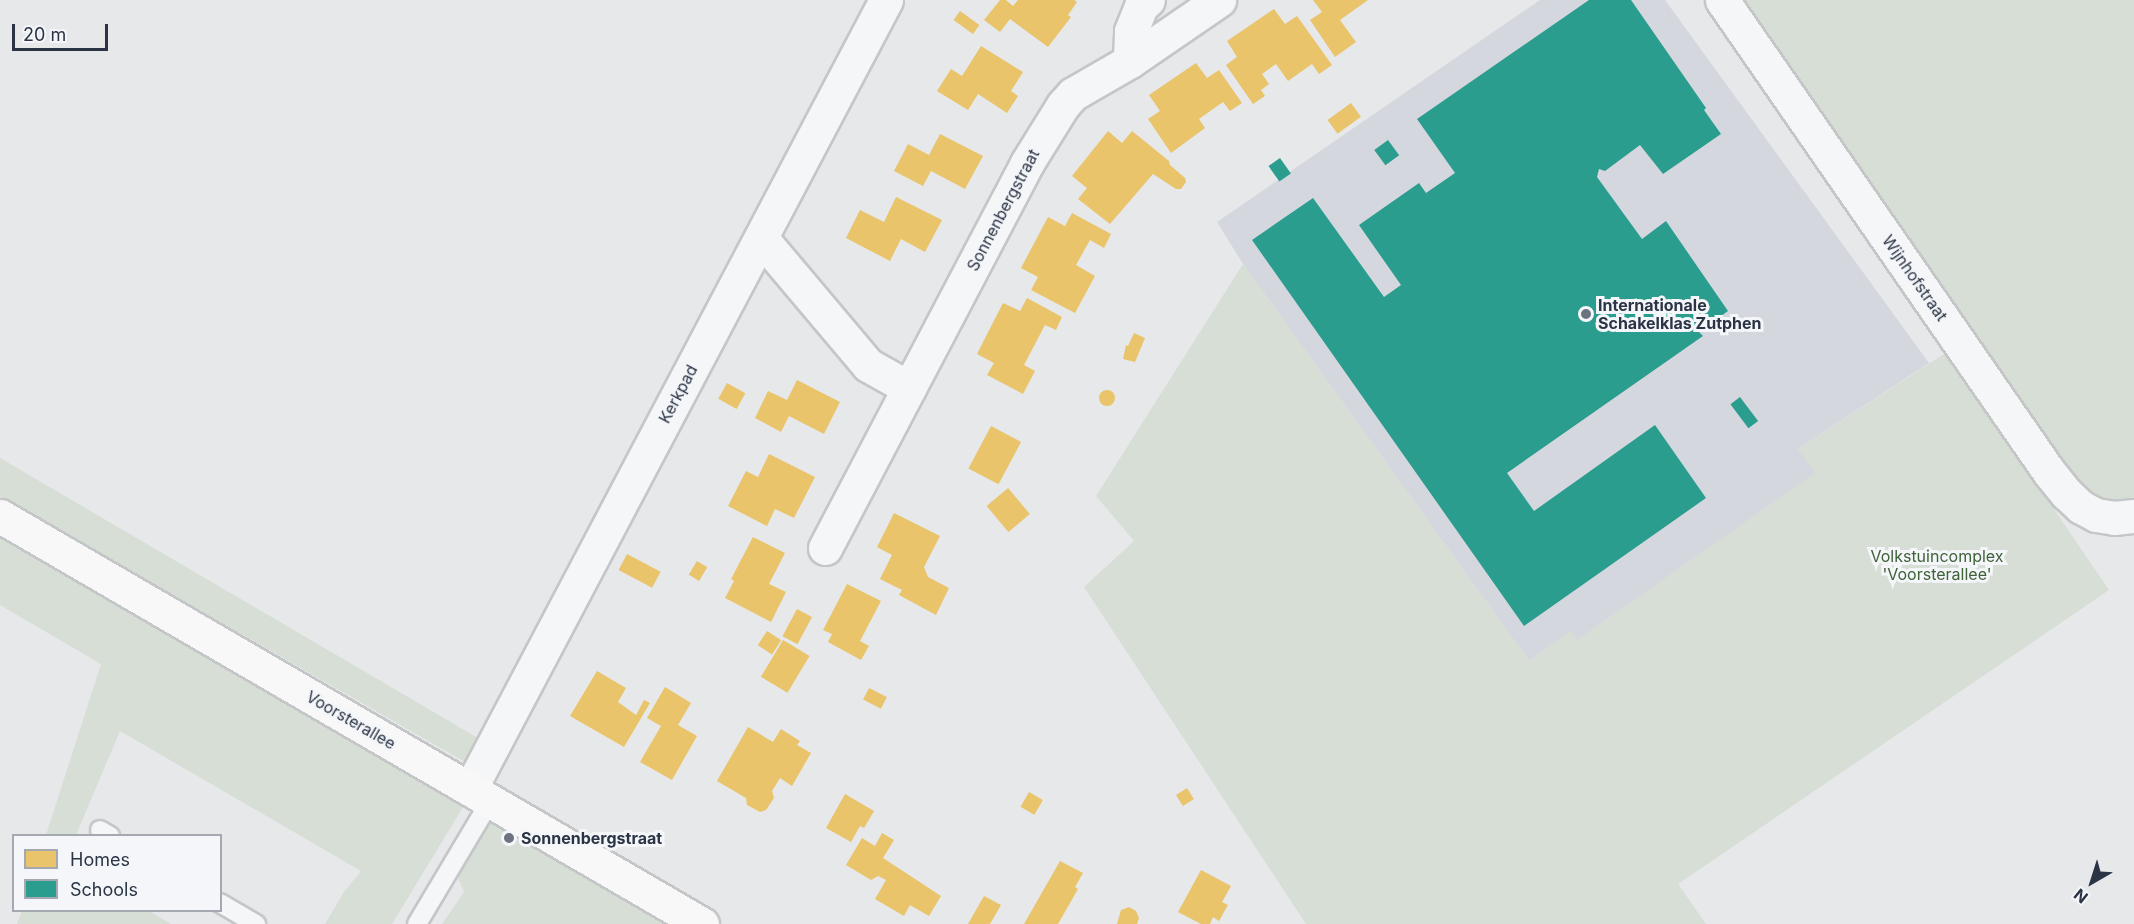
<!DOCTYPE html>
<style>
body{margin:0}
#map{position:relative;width:2134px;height:924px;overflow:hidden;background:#e6e8ea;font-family:Inter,sans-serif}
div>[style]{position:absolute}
.built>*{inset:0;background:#d4d7dd}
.green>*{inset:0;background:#d6ded6}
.homes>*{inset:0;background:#e9c46a;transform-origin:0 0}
.round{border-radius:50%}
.schools>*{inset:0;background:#2a9d8f;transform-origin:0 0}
.roads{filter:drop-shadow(2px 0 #c4c6c8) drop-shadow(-2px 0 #c4c6c8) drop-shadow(0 2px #c4c6c8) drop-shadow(0 -2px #c4c6c8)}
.lane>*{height:18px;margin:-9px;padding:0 9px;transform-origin:9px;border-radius:9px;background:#f5f6f7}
.street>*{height:33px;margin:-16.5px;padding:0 16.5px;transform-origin:16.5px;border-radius:16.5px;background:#f5f6f7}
.secondary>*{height:33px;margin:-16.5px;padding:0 16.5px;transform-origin:16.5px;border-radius:16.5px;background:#f8f8f8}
.dots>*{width:16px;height:16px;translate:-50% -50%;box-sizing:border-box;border:3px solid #f4f6f9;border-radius:50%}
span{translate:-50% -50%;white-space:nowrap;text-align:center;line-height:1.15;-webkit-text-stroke:6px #f4f6f9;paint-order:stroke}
.street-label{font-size:16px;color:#2b3445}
.poi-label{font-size:16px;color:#2b3445;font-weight:700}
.left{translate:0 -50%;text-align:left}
.park-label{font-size:16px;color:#3f6138}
.legend{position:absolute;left:12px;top:834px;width:210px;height:78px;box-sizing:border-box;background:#f4f6f9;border:2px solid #a4a8b1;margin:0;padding:8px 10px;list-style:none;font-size:18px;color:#2b3445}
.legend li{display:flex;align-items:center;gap:12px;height:30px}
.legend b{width:30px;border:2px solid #a4a8b1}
.north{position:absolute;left:2062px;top:852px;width:60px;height:60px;-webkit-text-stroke:4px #f4f6f9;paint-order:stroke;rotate:219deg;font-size:16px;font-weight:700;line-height:24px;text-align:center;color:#2b3445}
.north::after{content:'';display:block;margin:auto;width:21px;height:27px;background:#2b3445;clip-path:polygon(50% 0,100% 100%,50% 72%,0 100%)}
.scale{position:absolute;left:12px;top:24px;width:96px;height:27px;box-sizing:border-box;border:3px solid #2b3445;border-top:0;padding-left:8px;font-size:18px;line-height:21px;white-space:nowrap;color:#2b3445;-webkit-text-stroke:4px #f4f6f9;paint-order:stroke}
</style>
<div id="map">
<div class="built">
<i style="clip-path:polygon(1540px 0,1665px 0,1929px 363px,1798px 449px,1816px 473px,1576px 641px,1570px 632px,1529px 661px,1243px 264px,1217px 222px)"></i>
</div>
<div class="green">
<i style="clip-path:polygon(1739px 0,2134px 0,2134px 502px,2110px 501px,2085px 490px,2080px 484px,1923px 258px,1898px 233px)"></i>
<i style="clip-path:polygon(1243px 264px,1529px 661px,1570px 631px,1577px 640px,1815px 473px,1798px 449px,1947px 352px,2109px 590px,1678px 884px,1706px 924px,1306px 924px,1084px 587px,1134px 541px,1096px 496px)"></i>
<i style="clip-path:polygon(0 458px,478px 738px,465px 762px,0 496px)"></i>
<i style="clip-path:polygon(0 538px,463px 807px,392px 924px,325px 924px,344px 892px,361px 871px,120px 731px,76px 835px,46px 835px,101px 664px,0 605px)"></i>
<i style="clip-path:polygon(490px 819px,669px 924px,442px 924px,464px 892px,456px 874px)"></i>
<i style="clip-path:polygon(22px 910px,149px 911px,171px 924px,17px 924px)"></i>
</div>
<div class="homes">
<i style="clip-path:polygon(1000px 0,1006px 0,1013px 6px,1018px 0,1074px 0,1077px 2px,1068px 15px,1071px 17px,1048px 47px,1010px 19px,1000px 32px,984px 20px)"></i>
<i style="clip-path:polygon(1313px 0,1368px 0,1340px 20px,1356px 42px,1335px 57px,1310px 20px,1322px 12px)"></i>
<i style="clip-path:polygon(1274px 9px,1285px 24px,1297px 16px,1332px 65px,1319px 74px,1312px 64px,1288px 81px,1276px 64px,1262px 74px,1269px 84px,1261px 90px,1265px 96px,1253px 104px,1226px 65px,1237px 57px,1227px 41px)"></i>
<i style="left:960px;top:11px;width:24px;height:11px;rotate:36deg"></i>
<i style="clip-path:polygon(981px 46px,1023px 72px,1011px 91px,1018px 96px,1007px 113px,978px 94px,968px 110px,937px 91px,951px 69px,962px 76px)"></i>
<i style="clip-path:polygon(1196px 63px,1207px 78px,1219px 70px,1242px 103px,1230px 111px,1223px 102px,1199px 119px,1205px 128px,1171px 153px,1148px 119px,1160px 111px,1149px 95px)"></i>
<i style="left:1351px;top:103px;width:17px;height:29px;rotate:54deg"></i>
<i style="clip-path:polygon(1108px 131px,1122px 143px,1132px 131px,1169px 161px,1170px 165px,1185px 178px,1186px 182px,1181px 189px,1176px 189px,1153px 174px,1110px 224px,1078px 199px,1087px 188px,1072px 176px)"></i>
<i style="clip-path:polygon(940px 134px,983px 156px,965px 189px,931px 171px,923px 186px,894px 171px,908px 144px,929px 155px)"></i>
<i style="clip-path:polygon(896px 197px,942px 220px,925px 252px,901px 239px,890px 261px,846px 238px,860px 210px,884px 222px)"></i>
<i style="clip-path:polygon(1072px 213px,1111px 234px,1104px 248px,1090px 240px,1076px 265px,1095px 276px,1075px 313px,1031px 290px,1038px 277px,1021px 268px,1048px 217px,1065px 226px)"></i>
<i style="clip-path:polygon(1027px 298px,1062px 317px,1056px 330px,1045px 325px,1024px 365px,1035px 371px,1023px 394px,987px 375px,994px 363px,977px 354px,1003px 303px,1020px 311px)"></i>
<i style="clip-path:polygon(1134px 333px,1145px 338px,1135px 362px,1123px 359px,1126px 345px,1128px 346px)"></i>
<i style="clip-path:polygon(797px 380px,840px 402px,824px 434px,789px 416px,781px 432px,755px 418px,768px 391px,787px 400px)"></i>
<i style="left:727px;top:383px;width:21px;height:18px;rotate:29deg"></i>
<i class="round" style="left:1099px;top:390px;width:16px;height:16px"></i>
<i style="left:991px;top:426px;width:34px;height:48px;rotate:28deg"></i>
<i style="clip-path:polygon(769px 454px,815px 477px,794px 518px,775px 509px,767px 526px,728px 506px,746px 471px,758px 477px)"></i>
<i style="left:1008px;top:488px;width:34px;height:28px;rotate:50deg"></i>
<i style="clip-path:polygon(894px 513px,940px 536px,924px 567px,928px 577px,949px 588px,936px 615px,899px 595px,902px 590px,880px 579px,892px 555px,877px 547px)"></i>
<i style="clip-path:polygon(753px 537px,785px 553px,769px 584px,786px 592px,771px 622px,725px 598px,734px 581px,731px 579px)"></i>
<i style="left:627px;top:554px;width:38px;height:18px;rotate:28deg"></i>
<i style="left:697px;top:561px;width:12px;height:16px;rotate:31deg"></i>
<i style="clip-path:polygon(847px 584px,881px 601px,860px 641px,869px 646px,861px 660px,828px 642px,832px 634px,823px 630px)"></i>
<i style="left:797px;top:609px;width:17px;height:31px;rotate:28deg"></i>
<i style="left:767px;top:631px;width:17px;height:17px;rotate:33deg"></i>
<i style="left:783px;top:640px;width:31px;height:43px;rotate:31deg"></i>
<i style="clip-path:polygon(597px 671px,626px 688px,618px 702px,636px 715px,644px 700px,650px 703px,624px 747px,570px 716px)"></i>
<i style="clip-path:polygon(665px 687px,691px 703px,678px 725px,697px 736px,672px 780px,640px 762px,661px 726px,647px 718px)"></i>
<i style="left:869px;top:688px;width:20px;height:13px;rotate:27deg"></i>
<i style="clip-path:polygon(748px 727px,773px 742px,781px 729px,800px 741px,797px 745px,811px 753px,792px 786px,780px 778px,772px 791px,774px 798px,766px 810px,760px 812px,747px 805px,746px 798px,717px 781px)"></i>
<i style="left:1187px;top:788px;width:13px;height:13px;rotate:58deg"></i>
<i style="left:1029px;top:792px;width:16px;height:17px;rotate:30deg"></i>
<i style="clip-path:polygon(845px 794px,874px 811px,864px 828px,860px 826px,851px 842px,826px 828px)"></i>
<i style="clip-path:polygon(882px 833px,894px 840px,883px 858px,941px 896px,929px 916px,910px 905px,904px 916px,875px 899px,886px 880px,878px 876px,871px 880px,846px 865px,862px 838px,875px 846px)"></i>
<i style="clip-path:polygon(1060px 861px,1083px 873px,1075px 887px,1078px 889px,1058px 924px,1024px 924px)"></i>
<i style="clip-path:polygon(1201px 870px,1231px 886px,1222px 902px,1228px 905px,1219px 921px,1213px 917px,1210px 924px,1201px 924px,1178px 912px)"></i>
<i style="clip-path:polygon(984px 896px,1001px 905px,990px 924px,968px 924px)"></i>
<i style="clip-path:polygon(1129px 907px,1136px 911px,1139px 918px,1137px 924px,1117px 924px,1121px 910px)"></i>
</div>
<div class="schools">
<i style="clip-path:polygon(1589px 0,1631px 0,1706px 108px,1704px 110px,1721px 134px,1663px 174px,1640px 145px,1605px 171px,1599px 169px,1597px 177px,1642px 239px,1666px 221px,1728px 311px,1699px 332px,1703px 336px,1507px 473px,1534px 511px,1655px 425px,1706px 498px,1524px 626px,1252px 240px,1313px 198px,1384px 297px,1401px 285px,1359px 225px,1419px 183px,1426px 193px,1455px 173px,1417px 119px)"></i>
<i style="left:1388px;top:140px;width:19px;height:17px;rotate:54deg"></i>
<i style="left:1280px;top:158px;width:19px;height:14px;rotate:55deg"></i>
<i style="left:1740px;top:397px;width:30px;height:12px;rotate:53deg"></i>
</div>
<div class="roads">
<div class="lane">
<i style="left:100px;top:830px;width:12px;rotate:31deg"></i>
<i style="left:220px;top:903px;width:42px;rotate:30.3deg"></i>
<i style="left:417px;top:924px;width:144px;rotate:-59.2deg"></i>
</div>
<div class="street">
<i style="left:1722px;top:0;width:574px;rotate:55.29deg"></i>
<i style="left:2049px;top:472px;width:28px;rotate:51deg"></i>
<i style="left:2067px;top:494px;width:19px;rotate:43deg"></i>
<i style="left:2081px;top:507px;width:17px;rotate:28deg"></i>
<i style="left:2096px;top:515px;width:18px;rotate:9deg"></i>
<i style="left:2114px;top:518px;width:20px;rotate:-6deg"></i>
<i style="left:1130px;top:61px;width:30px;rotate:-88deg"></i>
<i style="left:1131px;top:31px;width:27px;rotate:-68deg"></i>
<i style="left:1141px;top:6px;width:9px;rotate:-41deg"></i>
<i style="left:761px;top:238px;width:166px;rotate:49.9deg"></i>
<i style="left:868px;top:365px;width:47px;rotate:29.3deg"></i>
<i style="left:909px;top:388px;width:254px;rotate:-62.3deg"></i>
<i style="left:1027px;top:163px;width:68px;rotate:-58.2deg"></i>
<i style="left:1063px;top:105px;width:15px;rotate:-48deg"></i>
<i style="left:1073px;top:94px;width:66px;rotate:-30.1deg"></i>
<i style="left:1130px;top:61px;width:108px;rotate:-34.4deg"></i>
<i style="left:825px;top:548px;width:181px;rotate:-62.3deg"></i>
<i style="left:470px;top:789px;width:892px;rotate:-62.2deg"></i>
</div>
<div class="secondary">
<i style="left:0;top:516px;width:812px;rotate:30.17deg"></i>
</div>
</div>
<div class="dots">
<i style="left:1586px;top:314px;background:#6c737f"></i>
<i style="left:509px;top:838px;background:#6c737f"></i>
</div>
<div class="street-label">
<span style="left:1003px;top:210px;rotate:-62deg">Sonnenbergstraat</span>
<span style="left:1915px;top:278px;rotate:55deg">Wijnhofstraat</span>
<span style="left:678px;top:394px;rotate:-62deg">Kerkpad</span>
<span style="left:351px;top:720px;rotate:30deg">Voorsterallee</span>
</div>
<div class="poi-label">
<span class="left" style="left:1598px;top:314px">Internationale<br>Schakelklas Zutphen</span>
<span class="left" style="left:521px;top:838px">Sonnenbergstraat</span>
</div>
<div class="park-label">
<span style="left:1937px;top:565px">Volkstuincomplex<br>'Voorsterallee'</span>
</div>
<ul class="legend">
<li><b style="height:16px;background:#e9c46a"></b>Homes</li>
<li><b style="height:16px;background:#2a9d8f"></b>Schools</li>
</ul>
<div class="north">N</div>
<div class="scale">20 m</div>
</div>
